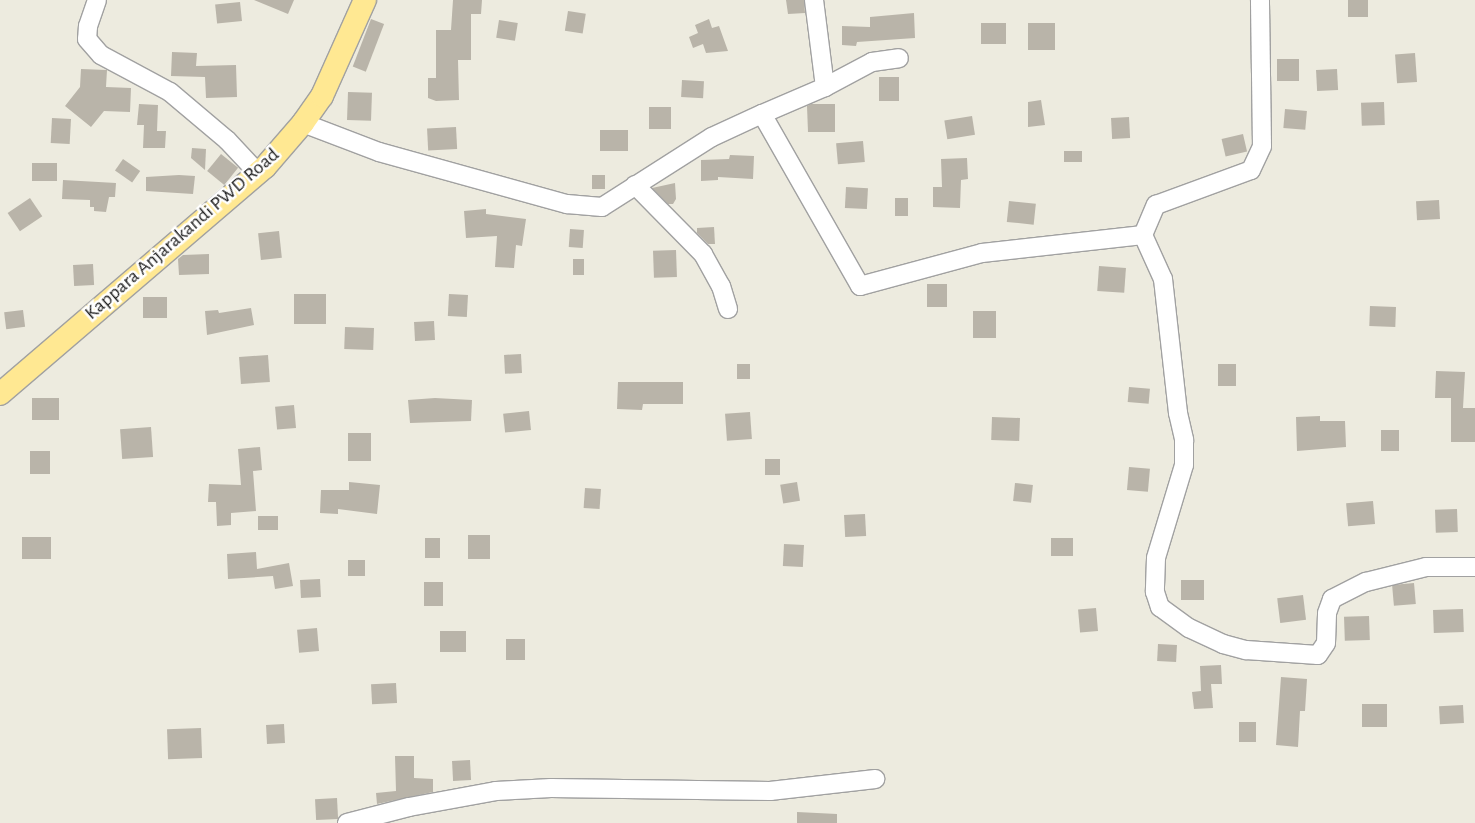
<!DOCTYPE html>
<style>
body{margin:0}
#map{position:relative;width:1475px;height:823px;overflow:hidden;background:#edebdf;font-family:"Alegreya Sans",sans-serif}
div>[style]{position:absolute}
.building>*{inset:0;background:#b9b4a9;transform-origin:0 0}
.roads{filter:drop-shadow(1px 0 #a1a1a1) drop-shadow(-1px 0 #a1a1a1) drop-shadow(0 1px #a1a1a1) drop-shadow(0 -1px #a1a1a1)}
.minor>*{height:18px;margin:-9px;padding:0 9px;transform-origin:9px;border-radius:9px;background:#fff}
.major>*{height:22px;margin:-11px;padding:0 11px;transform-origin:11px;border-radius:11px;background:#ffe892}
span{translate:-50% -50%;white-space:nowrap;text-align:center;line-height:1.15;-webkit-text-stroke:5px #fff;paint-order:stroke}
.street-label{font-size:20px;color:#1a1a1a}
</style>
<div id="map">
<div class="building">
<i style="clip-path:polygon(254px 0,294px 0,288px 14px)"></i>
<i style="clip-path:polygon(453px 0,482px 0,481px 14px,471px 14px,471px 60px,458px 60px,459px 100px,436px 101px,428px 98px,428px 78px,436px 78px,436px 30px,451px 30px)"></i>
<i style="clip-path:polygon(786px 0,804px 0,805px 13px,788px 14px)"></i>
<i style="left:1348px;top:0;width:20px;height:17px"></i>
<i style="left:240px;top:2px;width:19px;height:25px;rotate:84deg"></i>
<i style="left:568px;top:11px;width:18px;height:20px;rotate:9deg"></i>
<i style="clip-path:polygon(914px 13px,915px 38px,857px 42px,856px 46px,842px 45px,842px 26px,870px 27px,870px 17px)"></i>
<i style="left:371px;top:19px;width:14px;height:51px;rotate:21deg"></i>
<i style="clip-path:polygon(709px 19px,712px 28px,719px 26px,728px 51px,706px 53px,703px 44px,693px 48px,689px 37px,698px 33px,695px 25px)"></i>
<i style="left:499px;top:20px;width:19px;height:18px;rotate:9deg"></i>
<i style="left:981px;top:23px;width:25px;height:21px"></i>
<i style="left:1028px;top:23px;width:27px;height:27px"></i>
<i style="clip-path:polygon(172px 52px,197px 53px,196px 66px,236px 65px,237px 97px,206px 98px,205px 77px,171px 76px)"></i>
<i style="left:1415px;top:53px;width:29px;height:20px;rotate:86deg"></i>
<i style="left:1277px;top:59px;width:22px;height:22px"></i>
<i style="clip-path:polygon(81px 69px,107px 70px,106px 87px,131px 88px,130px 112px,104px 111px,91px 127px,65px 106px,80px 87px)"></i>
<i style="left:1337px;top:69px;width:21px;height:21px;rotate:87deg"></i>
<i style="left:879px;top:77px;width:20px;height:24px"></i>
<i style="left:682px;top:80px;width:22px;height:17px;rotate:3deg"></i>
<i style="left:348px;top:92px;width:24px;height:28px;rotate:2deg"></i>
<i style="clip-path:polygon(1041px 100px,1045px 125px,1028px 127px,1028px 102px)"></i>
<i style="left:1384px;top:102px;width:23px;height:23px;rotate:88deg"></i>
<i style="clip-path:polygon(139px 104px,158px 105px,157px 131px,166px 131px,165px 148px,143px 148px,144px 125px,137px 125px)"></i>
<i style="clip-path:polygon(811px 104px,835px 104px,835px 132px,808px 132px,807px 106px)"></i>
<i style="left:671px;top:107px;width:22px;height:22px;rotate:90deg"></i>
<i style="left:1285px;top:109px;width:22px;height:19px;rotate:5deg"></i>
<i style="left:972px;top:116px;width:19px;height:28px;rotate:81deg"></i>
<i style="left:1129px;top:117px;width:21px;height:18px;rotate:87deg"></i>
<i style="left:52px;top:118px;width:19px;height:25px;rotate:3deg"></i>
<i style="left:456px;top:127px;width:22px;height:29px;rotate:87deg"></i>
<i style="left:600px;top:130px;width:28px;height:21px"></i>
<i style="left:1243px;top:134px;width:18px;height:22px;rotate:77deg"></i>
<i style="left:863px;top:141px;width:21px;height:27px;rotate:85deg"></i>
<i style="clip-path:polygon(192px 148px,206px 149px,205px 170px,191px 158px)"></i>
<i style="left:1082px;top:151px;width:11px;height:18px;rotate:90deg"></i>
<i style="left:221px;top:154px;width:22px;height:22px;rotate:39deg"></i>
<i style="clip-path:polygon(730px 155px,754px 156px,753px 179px,718px 177px,718px 180px,701px 181px,701px 160px,729px 159px)"></i>
<i style="clip-path:polygon(967px 158px,968px 179px,961px 180px,960px 208px,933px 207px,933px 187px,942px 187px,941px 159px)"></i>
<i style="left:123px;top:159px;width:21px;height:14px;rotate:35deg"></i>
<i style="left:32px;top:163px;width:25px;height:18px"></i>
<i style="clip-path:polygon(179px 175px,195px 176px,193px 194px,146px 191px,146px 177px)"></i>
<i style="left:592px;top:175px;width:13px;height:14px"></i>
<i style="clip-path:polygon(63px 180px,116px 183px,115px 197px,109px 197px,106px 212px,94px 211px,94px 207px,90px 207px,90px 200px,62px 199px)"></i>
<i style="clip-path:polygon(675px 183px,676px 199px,673px 204px,668px 204px,652px 188px)"></i>
<i style="left:846px;top:187px;width:22px;height:21px;rotate:3deg"></i>
<i style="left:30px;top:198px;width:22px;height:27px;rotate:56deg"></i>
<i style="left:895px;top:198px;width:13px;height:18px"></i>
<i style="left:1439px;top:200px;width:19px;height:23px;rotate:87deg"></i>
<i style="left:1009px;top:201px;width:27px;height:21px;rotate:6deg"></i>
<i style="clip-path:polygon(486px 209px,486px 214px,526px 219px,522px 246px,516px 245px,514px 268px,495px 267px,497px 236px,466px 238px,464px 211px)"></i>
<i style="clip-path:polygon(714px 227px,715px 244px,708px 244px,697px 233px,697px 228px)"></i>
<i style="left:570px;top:229px;width:14px;height:18px;rotate:4deg"></i>
<i style="left:279px;top:231px;width:27px;height:21px;rotate:84deg"></i>
<i style="left:676px;top:250px;width:27px;height:23px;rotate:88deg"></i>
<i style="clip-path:polygon(209px 254px,209px 274px,179px 275px,178px 259px,183px 255px)"></i>
<i style="left:573px;top:259px;width:11px;height:16px"></i>
<i style="left:93px;top:264px;width:21px;height:20px;rotate:87deg"></i>
<i style="left:1099px;top:266px;width:27px;height:25px;rotate:4deg"></i>
<i style="left:927px;top:284px;width:20px;height:23px"></i>
<i style="left:294px;top:294px;width:32px;height:30px"></i>
<i style="left:449px;top:294px;width:19px;height:22px;rotate:3deg"></i>
<i style="left:143px;top:297px;width:24px;height:21px"></i>
<i style="left:1370px;top:306px;width:26px;height:20px;rotate:2deg"></i>
<i style="clip-path:polygon(251px 308px,254px 325px,207px 335px,205px 311px,218px 310px,219px 313px)"></i>
<i style="left:23px;top:310px;width:17px;height:19px;rotate:83deg"></i>
<i style="left:973px;top:311px;width:23px;height:27px"></i>
<i style="left:434px;top:321px;width:19px;height:20px;rotate:87deg"></i>
<i style="left:345px;top:327px;width:29px;height:22px;rotate:2deg"></i>
<i style="left:521px;top:354px;width:19px;height:17px;rotate:87deg"></i>
<i style="left:268px;top:355px;width:27px;height:29px;rotate:86deg"></i>
<i style="left:737px;top:364px;width:13px;height:15px"></i>
<i style="left:1218px;top:364px;width:18px;height:22px"></i>
<i style="clip-path:polygon(1436px 371px,1465px 372px,1463px 408px,1475px 408px,1475px 442px,1451px 442px,1451px 398px,1435px 398px)"></i>
<i style="clip-path:polygon(618px 382px,683px 382px,683px 404px,643px 404px,642px 410px,617px 409px)"></i>
<i style="left:1129px;top:387px;width:21px;height:15px;rotate:5deg"></i>
<i style="left:32px;top:398px;width:27px;height:22px"></i>
<i style="clip-path:polygon(435px 398px,472px 400px,471px 421px,410px 423px,408px 400px)"></i>
<i style="left:294px;top:405px;width:23px;height:19px;rotate:85deg"></i>
<i style="left:529px;top:411px;width:19px;height:26px;rotate:84deg"></i>
<i style="left:750px;top:412px;width:27px;height:25px;rotate:86deg"></i>
<i style="clip-path:polygon(1320px 416px,1320px 421px,1345px 421px,1346px 447px,1297px 451px,1296px 417px)"></i>
<i style="left:992px;top:417px;width:28px;height:23px;rotate:2deg"></i>
<i style="left:151px;top:427px;width:30px;height:31px;rotate:86deg"></i>
<i style="left:1381px;top:430px;width:18px;height:21px"></i>
<i style="left:348px;top:433px;width:23px;height:28px"></i>
<i style="clip-path:polygon(260px 447px,262px 470px,253px 471px,256px 511px,231px 513px,231px 525px,217px 526px,216px 502px,208px 502px,209px 484px,241px 485px,238px 449px)"></i>
<i style="left:30px;top:451px;width:20px;height:23px"></i>
<i style="left:765px;top:459px;width:15px;height:16px"></i>
<i style="left:1129px;top:467px;width:21px;height:23px;rotate:5deg"></i>
<i style="clip-path:polygon(349px 482px,380px 485px,377px 514px,338px 509px,338px 514px,320px 513px,321px 490px,349px 490px)"></i>
<i style="left:797px;top:482px;width:19px;height:17px;rotate:81deg"></i>
<i style="left:1015px;top:483px;width:18px;height:18px;rotate:6deg"></i>
<i style="left:585px;top:488px;width:16px;height:20px;rotate:4deg"></i>
<i style="left:1373px;top:501px;width:23px;height:27px;rotate:85deg"></i>
<i style="left:1457px;top:509px;width:23px;height:22px;rotate:88deg"></i>
<i style="left:865px;top:514px;width:22px;height:21px;rotate:87deg"></i>
<i style="left:258px;top:516px;width:20px;height:14px"></i>
<i style="left:468px;top:535px;width:22px;height:24px"></i>
<i style="left:22px;top:537px;width:29px;height:22px"></i>
<i style="left:425px;top:538px;width:15px;height:20px"></i>
<i style="left:1073px;top:538px;width:18px;height:22px;rotate:90deg"></i>
<i style="left:784px;top:544px;width:20px;height:22px;rotate:3deg"></i>
<i style="clip-path:polygon(256px 552px,257px 569px,289px 563px,293px 586px,275px 589px,273px 576px,228px 579px,227px 554px)"></i>
<i style="left:348px;top:560px;width:17px;height:16px"></i>
<i style="left:320px;top:579px;width:18px;height:20px;rotate:87deg"></i>
<i style="left:1181px;top:580px;width:23px;height:20px"></i>
<i style="left:424px;top:582px;width:19px;height:24px"></i>
<i style="left:1414px;top:583px;width:21px;height:22px;rotate:85deg"></i>
<i style="left:1303px;top:595px;width:25px;height:26px;rotate:83deg"></i>
<i style="left:1096px;top:608px;width:23px;height:18px;rotate:85deg"></i>
<i style="left:1463px;top:609px;width:23px;height:30px;rotate:88deg"></i>
<i style="left:1369px;top:616px;width:24px;height:25px;rotate:88deg"></i>
<i style="left:317px;top:628px;width:23px;height:20px;rotate:85deg"></i>
<i style="left:440px;top:631px;width:26px;height:21px"></i>
<i style="left:525px;top:639px;width:21px;height:19px;rotate:90deg"></i>
<i style="left:1158px;top:644px;width:19px;height:17px;rotate:3deg"></i>
<i style="clip-path:polygon(1221px 665px,1222px 684px,1211px 684px,1213px 708px,1194px 709px,1192px 692px,1201px 691px,1200px 666px)"></i>
<i style="clip-path:polygon(1281px 677px,1307px 679px,1305px 711px,1300px 711px,1298px 747px,1276px 745px)"></i>
<i style="left:396px;top:683px;width:20px;height:25px;rotate:87deg"></i>
<i style="left:1362px;top:704px;width:25px;height:23px"></i>
<i style="left:1463px;top:705px;width:18px;height:24px;rotate:87deg"></i>
<i style="left:1239px;top:722px;width:17px;height:20px"></i>
<i style="left:284px;top:724px;width:19px;height:18px;rotate:87deg"></i>
<i style="left:201px;top:728px;width:30px;height:34px;rotate:88deg"></i>
<i style="clip-path:polygon(395px 756px,414px 756px,414px 778px,433px 779px,433px 792px,377px 804px,376px 793px,396px 791px)"></i>
<i style="left:470px;top:760px;width:20px;height:18px;rotate:87deg"></i>
<i style="left:337px;top:798px;width:21px;height:22px;rotate:87deg"></i>
<i style="clip-path:polygon(797px 812px,837px 814px,837px 823px,797px 823px)"></i>
</div>
<div class="roads">
<div class="minor">
<i style="left:97px;top:0;width:28px;rotate:109deg"></i>
<i style="left:88px;top:26px;width:13px;rotate:94deg"></i>
<i style="left:87px;top:39px;width:21px;rotate:49deg"></i>
<i style="left:101px;top:55px;width:78px;rotate:28.2deg"></i>
<i style="left:170px;top:92px;width:75px;rotate:40.1deg"></i>
<i style="left:227px;top:140px;width:45px;rotate:46.8deg"></i>
<i style="left:814px;top:0;width:88px;rotate:82.8deg"></i>
<i style="left:825px;top:87px;width:69px;rotate:156.8deg"></i>
<i style="left:762px;top:114px;width:198px;rotate:60.3deg"></i>
<i style="left:860px;top:286px;width:126px;rotate:-15.1deg"></i>
<i style="left:982px;top:253px;width:162px;rotate:-6.4deg"></i>
<i style="left:1143px;top:235px;width:33px;rotate:-67deg"></i>
<i style="left:1156px;top:205px;width:101px;rotate:-20.2deg"></i>
<i style="left:1251px;top:170px;width:26px;rotate:-65deg"></i>
<i style="left:1262px;top:146px;width:146px;rotate:-90.8deg"></i>
<i style="left:825px;top:87px;width:53px;rotate:-28deg"></i>
<i style="left:872px;top:62px;width:27px;rotate:-8deg"></i>
<i style="left:303px;top:123px;width:81px;rotate:20.9deg"></i>
<i style="left:379px;top:152px;width:195px;rotate:15.5deg"></i>
<i style="left:567px;top:204px;width:35px;rotate:5deg"></i>
<i style="left:602px;top:207px;width:130px;rotate:-32.5deg"></i>
<i style="left:712px;top:137px;width:55px;rotate:-24.7deg"></i>
<i style="left:635px;top:185px;width:97px;rotate:45.4deg"></i>
<i style="left:703px;top:254px;width:37px;rotate:61deg"></i>
<i style="left:721px;top:286px;width:24px;rotate:73deg"></i>
<i style="left:1143px;top:235px;width:48px;rotate:65.6deg"></i>
<i style="left:1163px;top:279px;width:135px;rotate:83.6deg"></i>
<i style="left:1178px;top:413px;width:28px;rotate:77deg"></i>
<i style="left:1184px;top:440px;width:25px;rotate:90deg"></i>
<i style="left:1184px;top:465px;width:97px;rotate:106.8deg"></i>
<i style="left:1156px;top:558px;width:34px;rotate:92deg"></i>
<i style="left:1155px;top:592px;width:16px;rotate:72deg"></i>
<i style="left:1160px;top:607px;width:36px;rotate:36deg"></i>
<i style="left:1189px;top:628px;width:38px;rotate:25deg"></i>
<i style="left:1223px;top:644px;width:24px;rotate:15deg"></i>
<i style="left:1246px;top:650px;width:72px;rotate:4deg"></i>
<i style="left:1318px;top:655px;width:14px;rotate:-56deg"></i>
<i style="left:1326px;top:643px;width:30px;rotate:-88deg"></i>
<i style="left:1327px;top:613px;width:15px;rotate:-70deg"></i>
<i style="left:1332px;top:599px;width:38px;rotate:-27deg"></i>
<i style="left:1366px;top:582px;width:62px;rotate:-14deg"></i>
<i style="left:1426px;top:567px;width:49px"></i>
<i style="left:347px;top:823px;width:64px;rotate:-14.5deg"></i>
<i style="left:409px;top:807px;width:88px;rotate:-10.4deg"></i>
<i style="left:496px;top:791px;width:55px;rotate:-3.1deg"></i>
<i style="left:551px;top:788px;width:219px;rotate:0.8deg"></i>
<i style="left:770px;top:791px;width:106px;rotate:-6.5deg"></i>
</div>
<div class="major">
<i style="left:0;top:394px;width:349px;rotate:-40.6deg"></i>
<i style="left:265px;top:167px;width:58px;rotate:-49.2deg"></i>
<i style="left:303px;top:123px;width:33px;rotate:-55deg"></i>
<i style="left:322px;top:96px;width:105px;rotate:-65.9deg"></i>
</div>
</div>
<div class="street-label">
<span style="left:182px;top:234px;rotate:-41deg">Kappara Anjarakandi PWD Road</span>
</div>
</div>
